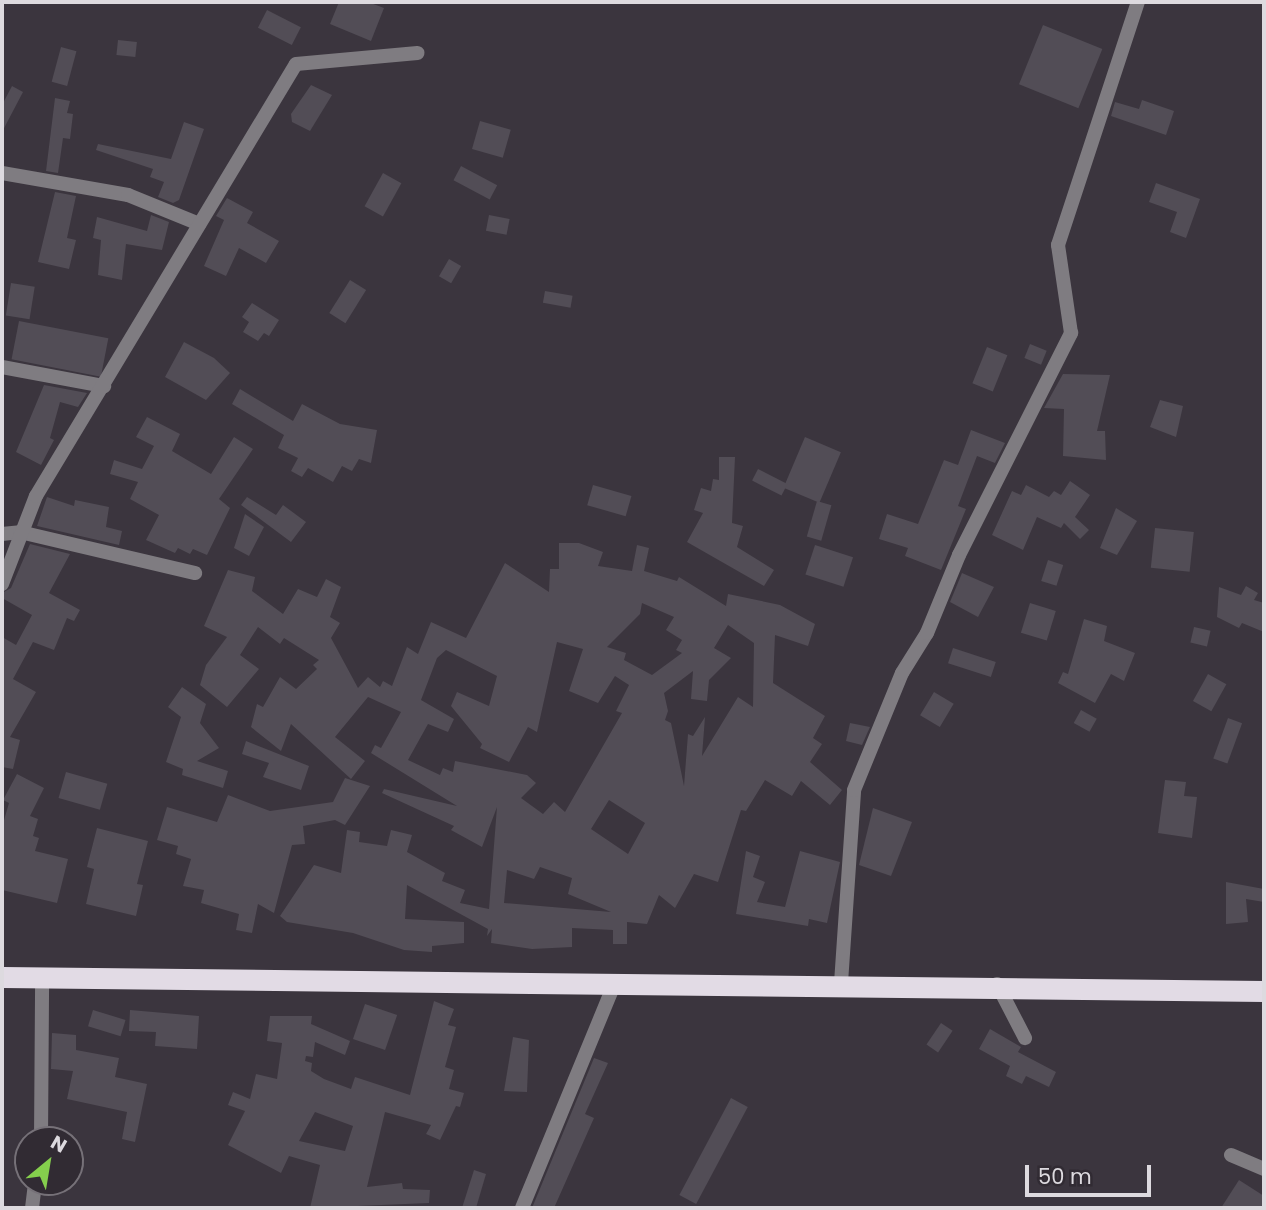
<!DOCTYPE html>
<style>
body{margin:0}
#map{position:relative;width:1266px;height:1210px;overflow:hidden;background:#3b353e;font-family:Poppins,sans-serif}
div>[style]{position:absolute}
.building>*{inset:0;background:#524d56;transform-origin:0 0}
.street>*{height:14px;margin:-7px;padding:0 7px;transform-origin:7px;border-radius:7px;background:#7f7c81}
.highway>*{height:21px;margin:-10.5px;padding:0 10.5px;transform-origin:10.5px;border-radius:10.5px;background:#e2dbe5}
span{translate:-50% -50%;white-space:nowrap;text-align:center;line-height:1.15;-webkit-text-stroke:5px #312b33;paint-order:stroke}
.frame{position:absolute;inset:0;border:4px solid #dddadf;pointer-events:none}
.north{position:absolute;left:14px;top:1126px;width:70px;height:70px;box-sizing:border-box;background:#312b33;border:2px solid #767178;border-radius:50%;rotate:30deg;font-size:19px;font-weight:700;line-height:28px;text-align:center;color:#dddadf}
.north::after{content:'';display:block;margin:auto;width:24px;height:32px;background:#85cf4d;clip-path:polygon(50% 0,100% 100%,50% 72%,0 100%)}
.scale{position:absolute;left:1025px;top:1165px;width:126px;height:32px;box-sizing:border-box;border:4px solid #dddadf;border-top:0;padding-left:9px;font-size:21px;line-height:24px;white-space:nowrap;color:#dddadf;-webkit-text-stroke:5px #312b33;paint-order:stroke}
</style>
<div id="map">
<div class="building">
<i style="clip-path:polygon(339px 2px,368px 2px,384px 8px,371px 41px,330px 24px)"></i>
<i style="left:267px;top:10px;width:38px;height:20px;rotate:27deg"></i>
<i style="left:1043px;top:25px;width:64px;height:64px;rotate:22deg"></i>
<i style="left:118px;top:40px;width:19px;height:15px;rotate:6deg"></i>
<i style="left:61px;top:47px;width:16px;height:36px;rotate:15deg"></i>
<i style="clip-path:polygon(311px 85px,332px 95px,310px 131px,292px 122px,291px 114px)"></i>
<i style="clip-path:polygon(12px 86px,23px 92px,2px 132px,2px 105px)"></i>
<i style="clip-path:polygon(55px 98px,70px 101px,67px 113px,73px 114px,70px 139px,63px 138px,58px 173px,46px 171px)"></i>
<i style="clip-path:polygon(1142px 100px,1174px 111px,1166px 135px,1111px 116px,1115px 102px,1139px 109px)"></i>
<i style="left:480px;top:121px;width:32px;height:29px;rotate:16deg"></i>
<i style="clip-path:polygon(184px 122px,204px 129px,179px 200px,173px 203px,158px 197px,164px 182px,150px 177px,153px 169px,96px 150px,98px 144px,171px 159px)"></i>
<i style="left:461px;top:166px;width:41px;height:16px;rotate:28deg"></i>
<i style="left:383px;top:173px;width:21px;height:38px;rotate:29deg"></i>
<i style="clip-path:polygon(1156px 183px,1200px 199px,1186px 238px,1170px 232px,1177px 212px,1149px 202px)"></i>
<i style="clip-path:polygon(55px 192px,76px 196px,67px 238px,76px 240px,69px 269px,38px 262px)"></i>
<i style="clip-path:polygon(227px 198px,253px 212px,247px 223px,279px 241px,266px 263px,239px 248px,226px 276px,204px 266px,224px 220px,216px 216px)"></i>
<i style="clip-path:polygon(151px 215px,169px 222px,162px 250px,126px 244px,122px 280px,98px 275px,101px 240px,93px 238px,97px 217px,147px 231px)"></i>
<i style="left:489px;top:215px;width:21px;height:16px;rotate:11deg"></i>
<i style="left:449px;top:259px;width:14px;height:20px;rotate:30deg"></i>
<i style="left:350px;top:280px;width:19px;height:39px;rotate:32deg"></i>
<i style="left:11px;top:283px;width:24px;height:33px;rotate:9deg"></i>
<i style="left:545px;top:291px;width:28px;height:12px;rotate:10deg"></i>
<i style="clip-path:polygon(252px 303px,279px 320px,269px 336px,264px 333px,258px 341px,243px 332px,249px 322px,242px 317px)"></i>
<i style="left:19px;top:321px;width:91px;height:39px;rotate:11deg"></i>
<i style="clip-path:polygon(184px 342px,214px 358px,230px 373px,206px 400px,165px 377px)"></i>
<i style="left:1030px;top:344px;width:18px;height:15px;rotate:22deg"></i>
<i style="left:987px;top:347px;width:22px;height:39px;rotate:22deg"></i>
<i style="clip-path:polygon(1063px 374px,1110px 375px,1097px 431px,1105px 431px,1106px 460px,1063px 456px,1064px 409px,1044px 408px)"></i>
<i style="clip-path:polygon(44px 385px,87px 393px,78px 407px,60px 402px,50px 438px,54px 440px,41px 465px,16px 452px)"></i>
<i style="clip-path:polygon(240px 389px,293px 421px,302px 404px,340px 424px,377px 430px,371px 463px,359px 459px,352px 471px,342px 466px,333px 482px,308px 468px,302px 477px,291px 471px,298px 458px,278px 448px,284px 435px,232px 404px)"></i>
<i style="clip-path:polygon(1160px 400px,1183px 406px,1176px 437px,1150px 427px)"></i>
<i style="clip-path:polygon(147px 417px,180px 434px,172px 451px,211px 474px,234px 437px,253px 449px,219px 499px,230px 508px,207px 555px,193px 549px,190px 554px,178px 548px,175px 553px,146px 540px,159px 515px,130px 499px,138px 482px,110px 474px,114px 460px,142px 469px,154px 446px,136px 437px)"></i>
<i style="clip-path:polygon(971px 430px,1005px 443px,995px 463px,977px 456px,958px 506px,966px 509px,941px 570px,905px 556px,908px 548px,879px 539px,887px 514px,918px 524px,944px 460px,958px 465px)"></i>
<i style="left:805px;top:437px;width:39px;height:55px;rotate:23deg"></i>
<i style="clip-path:polygon(719px 457px,735px 457px,732px 523px,743px 526px,737px 547px,774px 570px,764px 586px,687px 542px,703px 513px,694px 510px,701px 488px,711px 491px,713px 479px,719px 480px)"></i>
<i style="left:758px;top:469px;width:33px;height:13px;rotate:27deg"></i>
<i style="clip-path:polygon(1070px 481px,1090px 495px,1075px 517px,1089px 530px,1080px 539px,1064px 523px,1061px 528px,1037px 517px,1023px 550px,992px 535px,1012px 491px,1021px 495px,1026px 485px,1049px 497px,1054px 491px,1061px 495px)"></i>
<i style="left:593px;top:485px;width:40px;height:21px;rotate:16deg"></i>
<i style="clip-path:polygon(47px 497px,74px 506px,75px 500px,109px 507px,106px 527px,122px 531px,119px 545px,37px 526px)"></i>
<i style="clip-path:polygon(247px 497px,276px 515px,283px 505px,306px 522px,291px 542px,241px 505px)"></i>
<i style="left:817px;top:501px;width:15px;height:37px;rotate:16deg"></i>
<i style="clip-path:polygon(1116px 508px,1137px 521px,1117px 555px,1100px 548px)"></i>
<i style="clip-path:polygon(245px 514px,264px 527px,249px 556px,234px 548px)"></i>
<i style="left:1155px;top:528px;width:39px;height:40px;rotate:6deg"></i>
<i style="clip-path:polygon(evenodd,559px 543px,579px 543px,603px 552px,598px 566px,632px 571px,637px 545px,649px 548px,644px 571px,677px 581px,679px 577px,726px 606px,728px 594px,780px 605px,815px 624px,808px 646px,775px 635px,773px 683px,825px 716px,813px 738px,822px 744px,810px 762px,842px 790px,830px 805px,801px 781px,792px 796px,765px 780px,746px 811px,741px 810px,718px 882px,694px 874px,675px 908px,659px 895px,647px 924px,627px 922px,627px 944px,613px 944px,613px 930px,572px 928px,572px 947px,532px 949px,491px 943px,492px 929px,487px 936px,488px 929px,407px 885px,405px 919px,464px 922px,464px 943px,432px 946px,432px 952px,404px 950px,353px 933px,287px 922px,280px 916px,314px 865px,341px 873px,347px 830px,360px 832px,359px 842px,387px 846px,391px 830px,412px 835px,407px 852px,445px 873px,442px 881px,465px 890px,460px 903px,489px 909px,497px 807px,482px 847px,451px 830px,454px 826px,382px 793px,384px 789px,457px 806px,371px 753px,375px 745px,381px 748px,401px 712px,368px 697px,335px 737px,365px 761px,351px 779px,291px 724px,281px 751px,251px 727px,257px 704px,263px 707px,280px 677px,296px 689px,317px 669px,313px 665px,319px 660px,284px 638px,280px 644px,258px 627px,240px 655px,259px 669px,227px 707px,200px 685px,206px 665px,227px 637px,204px 626px,228px 570px,255px 577px,252px 591px,283px 614px,298px 589px,317px 597px,326px 579px,341px 587px,330px 617px,340px 623px,331px 638px,358px 688px,368px 677px,380px 687px,383px 681px,392px 686px,407px 647px,418px 654px,431px 622px,466px 638px,505px 563px,549px 592px,550px 569px,559px 569px,559px 543px,642px 603px,674px 617px,666px 630px,682px 640px,676px 650px,682px 653px,652px 675px,624px 660px,626px 653px,607px 647px,640px 614px,642px 603px,559px 543px,728px 625px,754px 643px,753px 707px,738px 697px,702px 756px,705px 717px,693px 736px,688px 734px,684px 786px,671px 723px,665px 720px,668px 711px,664px 693px,693px 671px,691px 699px,707px 701px,709px 680px,731px 658px,714px 648px,728px 625px,559px 543px,557px 642px,583px 649px,569px 691px,598px 703px,615px 676px,629px 685px,616px 711px,622px 713px,565px 812px,554px 802px,543px 814px,521px 798px,536px 783px,527px 775px,455px 761px,453px 772px,443px 768px,440px 775px,408px 760px,428px 724px,448px 732px,454px 719px,421px 700px,437px 658px,446px 650px,497px 676px,489px 706px,457px 692px,451px 706px,482px 744px,480px 748px,509px 762px,528px 727px,537px 732px,557px 642px,559px 543px,609px 800px,645px 823px,628px 854px,591px 829px,609px 800px,559px 543px,540px 867px,572px 878px,568px 894px,611px 912px,504px 903px,507px 870px,534px 879px,540px 867px)"></i>
<i style="clip-path:polygon(30px 544px,70px 554px,49px 593px,80px 610px,74px 621px,67px 618px,54px 650px,33px 642px,13px 679px,36px 692px,10px 737px,20px 740px,13px 769px,2px 767px,2px 637px,16px 645px,32px 615px,2px 598px,2px 593px,11px 588px)"></i>
<i style="left:815px;top:545px;width:40px;height:31px;rotate:18deg"></i>
<i style="left:1048px;top:560px;width:16px;height:22px;rotate:18deg"></i>
<i style="clip-path:polygon(962px 573px,994px 587px,978px 617px,950px 602px)"></i>
<i style="clip-path:polygon(1246px 586px,1258px 593px,1254px 600px,1264px 603px,1264px 632px,1242px 623px,1239px 628px,1217px 617px,1219px 587px,1241px 595px)"></i>
<i style="left:1030px;top:603px;width:27px;height:31px;rotate:17deg"></i>
<i style="clip-path:polygon(1084px 619px,1107px 626px,1104px 641px,1135px 653px,1124px 681px,1111px 674px,1095px 703px,1058px 683px,1063px 672px,1068px 674px)"></i>
<i style="left:1194px;top:627px;width:17px;height:16px;rotate:13deg"></i>
<i style="left:953px;top:648px;width:45px;height:16px;rotate:18deg"></i>
<i style="left:1208px;top:674px;width:21px;height:31px;rotate:29deg"></i>
<i style="clip-path:polygon(182px 687px,206px 704px,200px 723px,219px 748px,197px 761px,228px 771px,223px 788px,182px 775px,183px 769px,166px 762px,181px 717px,168px 707px)"></i>
<i style="left:934px;top:692px;width:23px;height:27px;rotate:31deg"></i>
<i style="left:1081px;top:710px;width:18px;height:15px;rotate:29deg"></i>
<i style="left:1228px;top:718px;width:15px;height:43px;rotate:20deg"></i>
<i style="clip-path:polygon(850px 723px,870px 727px,862px 745px,846px 741px)"></i>
<i style="clip-path:polygon(246px 741px,309px 766px,301px 790px,263px 777px,269px 763px,242px 754px)"></i>
<i style="left:66px;top:772px;width:43px;height:27px;rotate:16deg"></i>
<i style="clip-path:polygon(17px 774px,44px 788px,30px 816px,38px 819px,33px 836px,39px 838px,35px 851px,68px 859px,57px 903px,2px 890px,2px 827px,9px 803px,3px 800px)"></i>
<i style="clip-path:polygon(345px 778px,370px 786px,345px 825px,335px 820px,303px 826px,305px 844px,292px 845px,274px 913px,258px 904px,252px 933px,236px 930px,239px 914px,201px 903px,204px 890px,183px 886px,191px 859px,176px 854px,178px 846px,157px 840px,167px 807px,217px 822px,228px 795px,270px 811px,333px 802px)"></i>
<i style="clip-path:polygon(1165px 780px,1186px 782px,1184px 796px,1197px 797px,1192px 838px,1158px 833px)"></i>
<i style="clip-path:polygon(873px 808px,912px 822px,891px 876px,859px 865px)"></i>
<i style="clip-path:polygon(97px 828px,148px 841px,137px 884px,143px 885px,136px 916px,86px 904px,94px 869px,87px 867px)"></i>
<i style="clip-path:polygon(746px 851px,760px 856px,753px 877px,765px 882px,757px 902px,785px 907px,800px 851px,840px 862px,827px 923px,809px 919px,808px 926px,736px 914px)"></i>
<i style="clip-path:polygon(1226px 882px,1264px 889px,1264px 902px,1246px 899px,1248px 922px,1226px 924px)"></i>
<i style="clip-path:polygon(evenodd,434px 1001px,454px 1009px,448px 1025px,456px 1027px,445px 1067px,454px 1070px,449px 1089px,464px 1093px,460px 1107px,456px 1106px,440px 1140px,426px 1134px,431px 1125px,385px 1112px,367px 1187px,402px 1183px,403px 1189px,430px 1190px,429px 1203px,310px 1208px,320px 1165px,289px 1156px,281px 1173px,228px 1145px,245px 1111px,228px 1105px,233px 1092px,250px 1099px,256px 1074px,277px 1079px,282px 1043px,267px 1041px,270px 1016px,312px 1016px,311px 1024px,350px 1041px,345px 1055px,315px 1042px,313px 1057px,306px 1056px,305px 1061px,312px 1063px,311px 1071px,324px 1079px,351px 1089px,355px 1077px,410px 1095px,434px 1001px,315px 1112px,353px 1126px,345px 1151px,299px 1141px,315px 1112px)"></i>
<i style="left:365px;top:1004px;width:34px;height:37px;rotate:19deg"></i>
<i style="left:93px;top:1010px;width:34px;height:17px;rotate:17deg"></i>
<i style="clip-path:polygon(130px 1010px,199px 1016px,197px 1049px,155px 1046px,156px 1032px,129px 1031px)"></i>
<i style="left:941px;top:1023px;width:14px;height:26px;rotate:34deg"></i>
<i style="clip-path:polygon(990px 1029px,1021px 1047px,1018px 1052px,1056px 1072px,1049px 1087px,1026px 1076px,1022px 1084px,1006px 1076px,1010px 1066px,979px 1049px)"></i>
<i style="clip-path:polygon(52px 1033px,76px 1035px,76px 1050px,119px 1058px,115px 1077px,147px 1084px,135px 1142px,122px 1139px,127px 1112px,67px 1099px,73px 1071px,51px 1069px)"></i>
<i style="clip-path:polygon(513px 1037px,529px 1040px,527px 1092px,504px 1091px)"></i>
<i style="clip-path:polygon(594px 1058px,608px 1063px,585px 1114px,594px 1118px,554px 1208px,532px 1208px)"></i>
<i style="left:731px;top:1098px;width:19px;height:110px;rotate:28deg"></i>
<i style="clip-path:polygon(474px 1170px,486px 1174px,476px 1208px,462px 1208px)"></i>
<i style="clip-path:polygon(1239px 1180px,1264px 1196px,1264px 1208px,1221px 1208px)"></i>
</div>
<div class="street">
<i style="left:2px;top:173px;width:128px;rotate:9.9deg"></i>
<i style="left:128px;top:195px;width:77px;rotate:22.2deg"></i>
<i style="left:2px;top:367px;width:104px;rotate:10.6deg"></i>
<i style="left:2px;top:534px;width:18px;rotate:-6deg"></i>
<i style="left:20px;top:532px;width:180px;rotate:13.2deg"></i>
<i style="left:2px;top:584px;width:94px;rotate:-68.9deg"></i>
<i style="left:36px;top:496px;width:504px;rotate:-58.96deg"></i>
<i style="left:296px;top:64px;width:122px;rotate:-5.2deg"></i>
<i style="left:841px;top:983px;width:193px;rotate:-86.1deg"></i>
<i style="left:854px;top:790px;width:126px;rotate:-67.7deg"></i>
<i style="left:902px;top:673px;width:47px;rotate:-58deg"></i>
<i style="left:927px;top:633px;width:84px;rotate:-67.7deg"></i>
<i style="left:959px;top:555px;width:249px;rotate:-63.2deg"></i>
<i style="left:1071px;top:333px;width:89px;rotate:-98.4deg"></i>
<i style="left:1058px;top:245px;width:256px;rotate:-71.8deg"></i>
<i style="left:997px;top:984px;width:61px;rotate:62.6deg"></i>
<i style="left:41px;top:1140px;width:159px;rotate:-89.6deg"></i>
<i style="left:1231px;top:1155px;width:36px;rotate:23deg"></i>
<i style="left:32px;top:1208px;width:26px;rotate:-83deg"></i>
<i style="left:522px;top:1208px;width:239px;rotate:-67.6deg"></i>
</div>
<div class="highway">
<i style="left:2px;top:977px;width:1262px;rotate:0.64deg"></i>
</div>
<div class="frame"></div>
<div class="north">N</div>
<div class="scale">50 m</div>
</div>
